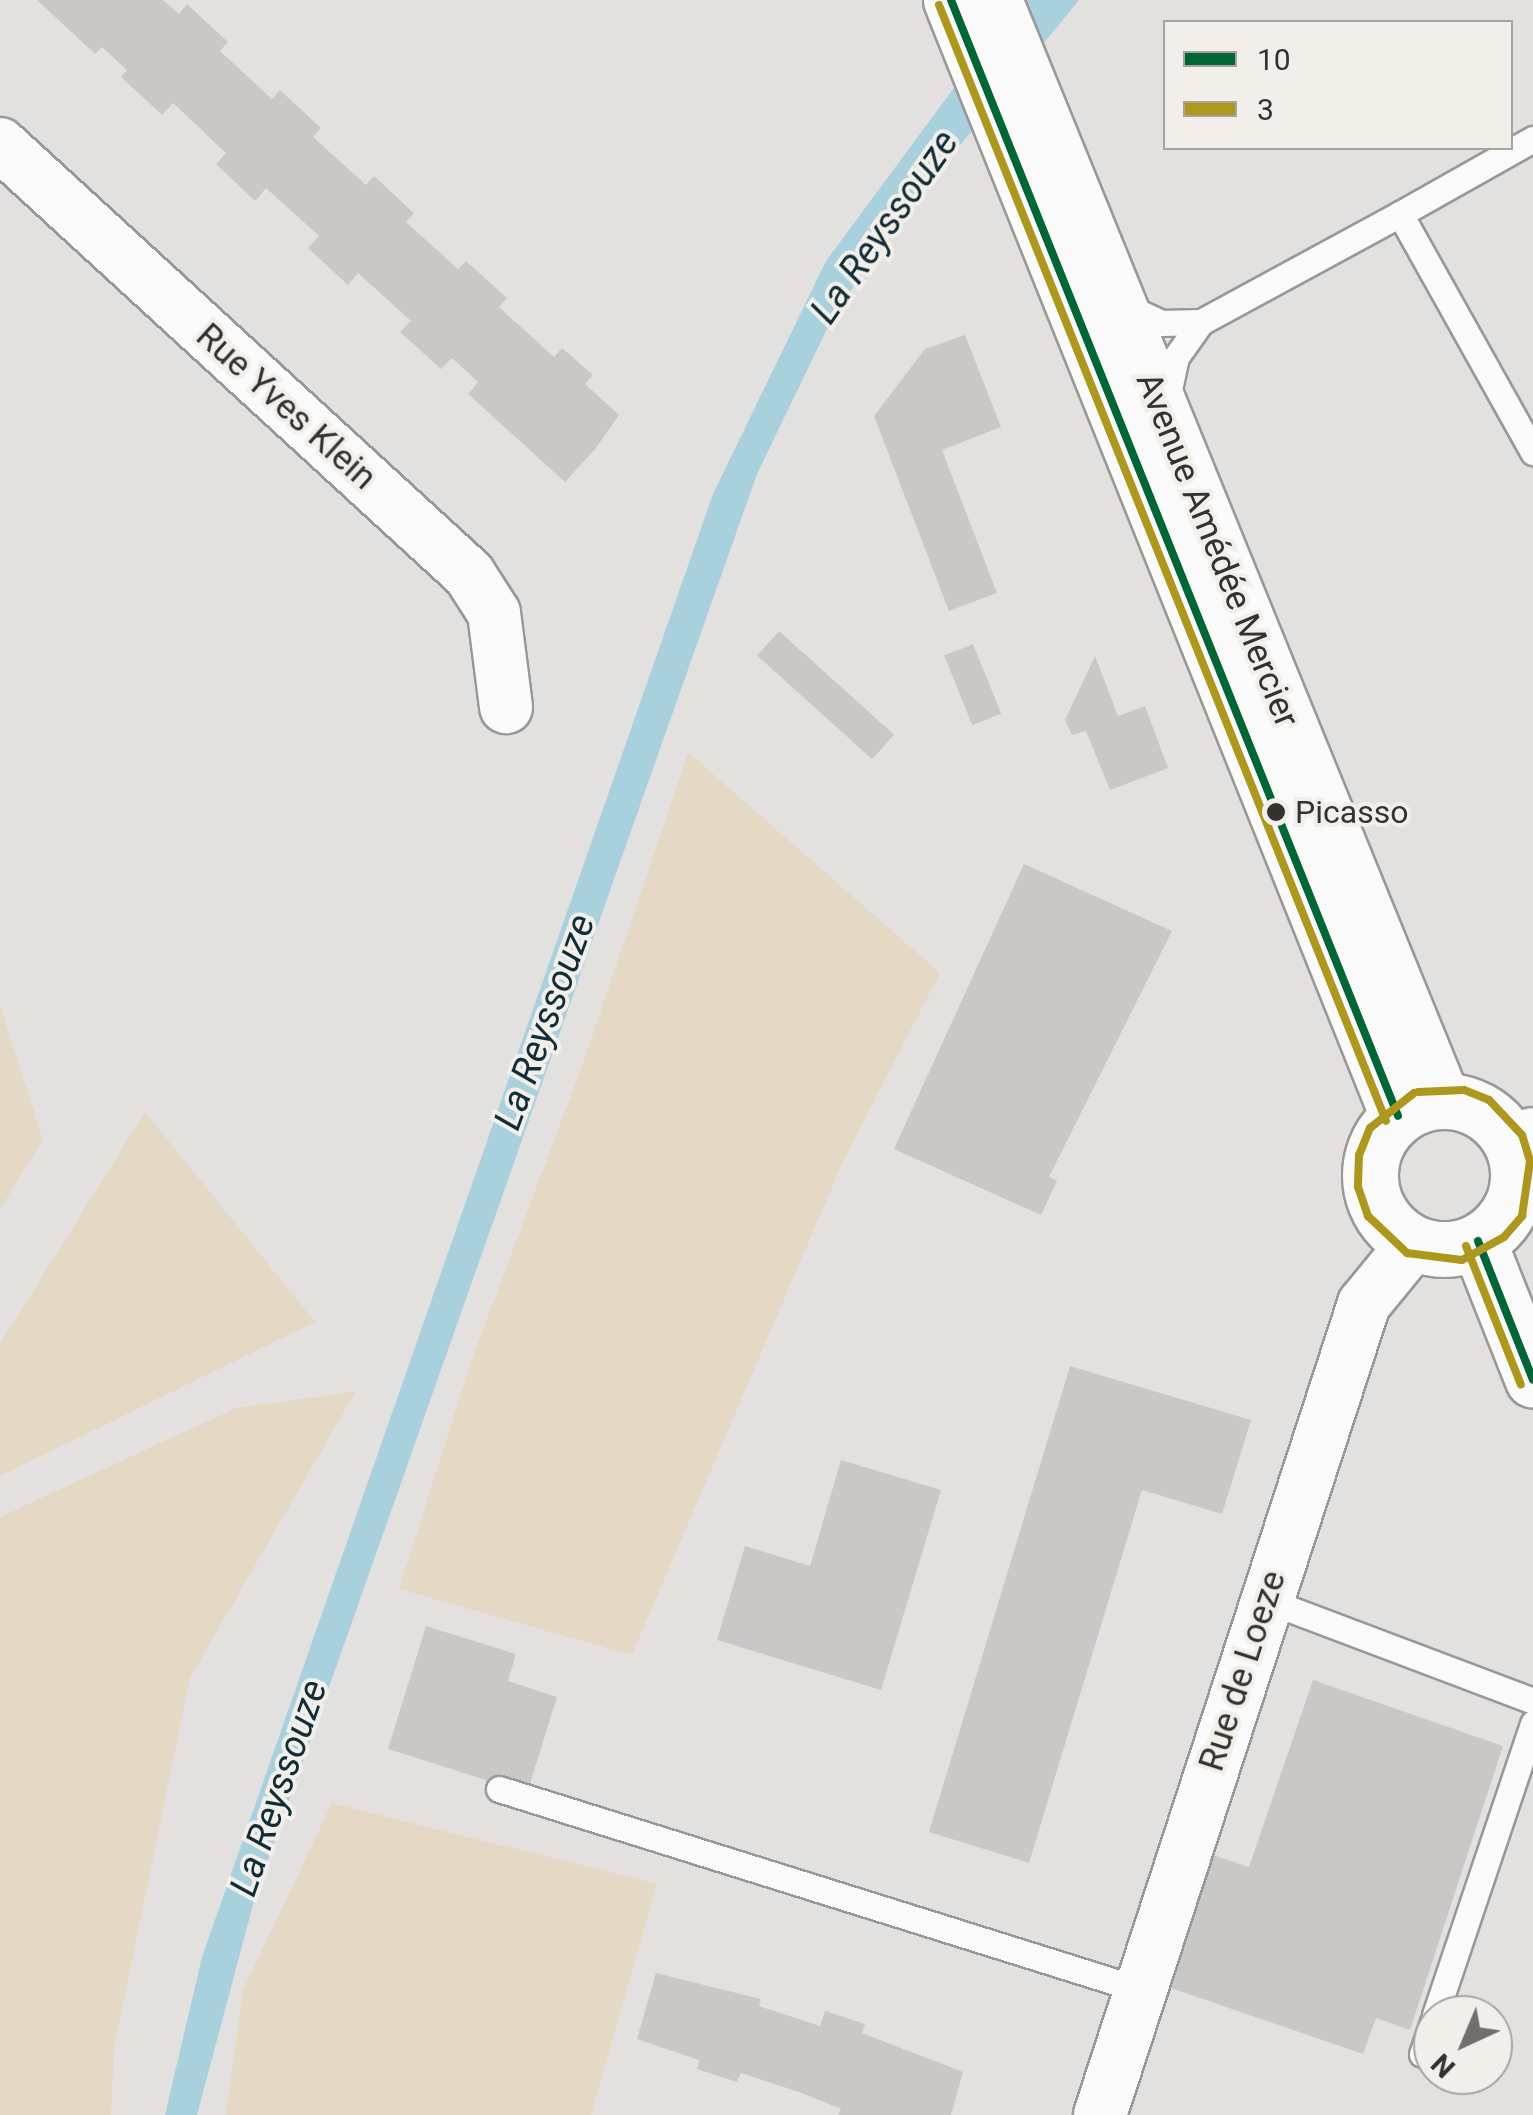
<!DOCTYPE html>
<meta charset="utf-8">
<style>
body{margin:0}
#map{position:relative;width:1533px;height:2115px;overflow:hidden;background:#e3e1df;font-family:Roboto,sans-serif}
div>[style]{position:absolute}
.green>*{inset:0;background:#e5d9c5}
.water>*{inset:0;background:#a9d0dd}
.building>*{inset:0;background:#cac8c7;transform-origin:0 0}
.roads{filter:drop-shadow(2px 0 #9a9896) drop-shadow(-2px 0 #9a9896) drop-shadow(0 2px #9a9896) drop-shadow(0 -2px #9a9896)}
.service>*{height:25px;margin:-12.5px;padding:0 12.5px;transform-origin:12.5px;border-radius:12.5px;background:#fbfafa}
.minor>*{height:52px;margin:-26px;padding:0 26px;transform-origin:26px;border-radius:26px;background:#fbfafa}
.primary>*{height:55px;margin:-27.5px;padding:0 27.5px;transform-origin:27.5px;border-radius:27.5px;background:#fbfafa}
.primary>.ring{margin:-27.5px;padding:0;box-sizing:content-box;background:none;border:55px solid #fbfafa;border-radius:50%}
.bus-1>*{height:8px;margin:-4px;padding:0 4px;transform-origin:4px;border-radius:4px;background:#016635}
.bus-2>*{height:8px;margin:-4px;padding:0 4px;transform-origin:4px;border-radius:4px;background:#ad971c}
.dots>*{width:28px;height:28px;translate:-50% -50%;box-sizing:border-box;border:5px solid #f2efea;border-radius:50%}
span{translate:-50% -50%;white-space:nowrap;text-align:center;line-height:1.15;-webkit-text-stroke:8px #f2efea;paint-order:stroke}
.bus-label{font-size:32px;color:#333230}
.left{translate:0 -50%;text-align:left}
.street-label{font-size:35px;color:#333230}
.water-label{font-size:38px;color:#112d36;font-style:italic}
.legend{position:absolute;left:1163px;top:20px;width:350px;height:130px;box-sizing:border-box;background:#f2efea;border:2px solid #a6a3a0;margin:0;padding:12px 18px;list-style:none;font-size:30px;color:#333230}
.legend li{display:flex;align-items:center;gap:20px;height:50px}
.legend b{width:50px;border:2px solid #a6a3a0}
.north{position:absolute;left:1413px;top:1995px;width:100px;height:100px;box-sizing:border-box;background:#f2efea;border:2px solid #a6a3a0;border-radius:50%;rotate:224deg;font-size:28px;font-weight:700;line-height:40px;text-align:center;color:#333230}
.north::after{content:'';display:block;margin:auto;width:35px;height:45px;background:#716f6d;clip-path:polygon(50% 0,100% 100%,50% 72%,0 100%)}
</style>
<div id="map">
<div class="green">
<i style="clip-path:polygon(688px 752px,940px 973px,842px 1164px,632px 1655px,399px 1589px,472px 1359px,585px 1058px)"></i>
<i style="clip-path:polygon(0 1005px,43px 1140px,0 1209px)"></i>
<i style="clip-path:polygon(145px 1112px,315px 1322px,0 1476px,0 1344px)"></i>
<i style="clip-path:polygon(356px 1391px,190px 1678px,114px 2048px,111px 2115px,0 2115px,0 1517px,236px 1408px)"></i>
<i style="clip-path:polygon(332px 1803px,657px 1884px,591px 2115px,226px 2115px,243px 1990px)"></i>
</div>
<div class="water">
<i style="clip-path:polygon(1019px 0,1079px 0,884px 238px,826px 331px,757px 474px,255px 1897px,197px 2115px,165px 2115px,202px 1957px,713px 494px,826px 261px)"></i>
</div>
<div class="building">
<i style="clip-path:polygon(37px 0,163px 0,179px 14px,187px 4px,228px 42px,220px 51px,272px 99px,280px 90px,321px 128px,313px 137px,366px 185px,374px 176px,414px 213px,406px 222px,458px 269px,466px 261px,507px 298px,499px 307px,554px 357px,562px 348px,593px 375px,585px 384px,619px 415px,596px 448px,565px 482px,468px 394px,478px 382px,452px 358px,441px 369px,400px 332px,411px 321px,358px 273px,348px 285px,308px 248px,319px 236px,266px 188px,255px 201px,216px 164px,226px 153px,173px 103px,162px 115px,121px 77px,127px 70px,102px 47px,95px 54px)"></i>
<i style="clip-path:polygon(965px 335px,1001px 427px,942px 450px,997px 593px,949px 611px,874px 416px,925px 349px)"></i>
<i style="left:779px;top:631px;width:155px;height:33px;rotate:42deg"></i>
<i style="left:973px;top:644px;width:75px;height:31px;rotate:68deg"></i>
<i style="clip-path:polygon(1095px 656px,1118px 716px,1145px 706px,1168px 768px,1110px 790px,1086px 731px,1072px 735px,1065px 720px)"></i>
<i style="clip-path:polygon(1024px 864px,1172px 931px,1049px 1177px,1057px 1181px,1041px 1215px,894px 1149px)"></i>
<i style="clip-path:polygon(1070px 1366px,1251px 1420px,1222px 1514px,1142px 1490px,1029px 1863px,929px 1832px)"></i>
<i style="clip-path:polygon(841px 1460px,941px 1490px,881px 1690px,717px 1640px,745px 1546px,810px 1566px)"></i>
<i style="clip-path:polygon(426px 1626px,516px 1654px,508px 1681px,557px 1697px,527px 1793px,388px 1749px)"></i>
<i style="clip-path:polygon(1313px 1680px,1503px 1746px,1410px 2030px,1376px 2018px,1363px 2054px,1168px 1987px,1213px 1855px,1249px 1867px)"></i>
<i style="clip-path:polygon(656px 1973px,761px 1999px,759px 2006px,820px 2026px,825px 2011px,865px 2024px,862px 2033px,963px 2072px,951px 2115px,838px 2115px,841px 2109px,802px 2093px,741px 2073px,737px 2082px,697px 2069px,699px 2060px,637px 2039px)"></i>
</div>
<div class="roads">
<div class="service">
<i style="left:1400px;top:214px;width:153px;rotate:-29.4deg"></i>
<i style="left:1125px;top:306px;width:40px;rotate:25deg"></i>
<i style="left:1161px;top:323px;width:40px;rotate:-1.4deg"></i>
<i style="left:1167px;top:399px;width:43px;rotate:-77.9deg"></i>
<i style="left:1176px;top:357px;width:43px;rotate:-54.5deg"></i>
<i style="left:1201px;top:322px;width:226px;rotate:-28.5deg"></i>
<i style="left:1400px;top:214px;width:273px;rotate:60.8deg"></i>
<i style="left:1266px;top:1600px;width:285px;rotate:20.7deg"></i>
<i style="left:499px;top:1789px;width:670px;rotate:17.38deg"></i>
<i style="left:1435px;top:2015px;width:308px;rotate:-71.4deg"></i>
<i style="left:1422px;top:2054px;width:34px;rotate:-71deg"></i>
</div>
<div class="minor">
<i style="left:0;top:144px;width:636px;rotate:42.52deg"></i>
<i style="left:469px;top:574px;width:46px;rotate:57.3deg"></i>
<i style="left:494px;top:613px;width:95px;rotate:82.7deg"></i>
<i style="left:1512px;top:1142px;width:22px;rotate:-21deg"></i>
<i style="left:1100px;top:2115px;width:853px;rotate:-71.97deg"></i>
<i style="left:1364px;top:1304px;width:79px;rotate:-50.7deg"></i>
</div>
<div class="primary">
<i style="left:951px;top:0;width:1202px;rotate:68.17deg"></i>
<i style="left:994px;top:0;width:1188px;rotate:67.84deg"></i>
<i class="ring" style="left:1370px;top:1101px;width:93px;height:93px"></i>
<i style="left:1478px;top:1241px;width:149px;rotate:68.4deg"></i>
</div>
</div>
<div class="bus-1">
<i style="left:951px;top:0;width:1202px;rotate:68.17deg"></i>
<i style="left:1478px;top:1241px;width:149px;rotate:68.4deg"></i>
</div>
<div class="bus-2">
<i style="left:939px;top:5px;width:1202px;rotate:68.17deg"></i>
<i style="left:1414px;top:1093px;width:56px;rotate:141.5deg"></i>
<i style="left:1370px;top:1128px;width:29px;rotate:112deg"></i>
<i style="left:1359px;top:1155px;width:32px;rotate:92deg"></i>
<i style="left:1358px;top:1187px;width:31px;rotate:71deg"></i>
<i style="left:1368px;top:1216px;width:54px;rotate:43.5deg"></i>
<i style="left:1407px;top:1253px;width:55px;rotate:7.3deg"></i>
<i style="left:1462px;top:1260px;width:48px;rotate:-28.7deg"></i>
<i style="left:1504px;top:1237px;width:28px;rotate:-49deg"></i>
<i style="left:1522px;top:1216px;width:56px;rotate:-81.7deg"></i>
<i style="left:1530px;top:1161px;width:27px;rotate:-107deg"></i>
<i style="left:1522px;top:1135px;width:48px;rotate:-133.3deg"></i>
<i style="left:1489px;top:1100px;width:27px;rotate:-158deg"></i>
<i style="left:1464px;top:1090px;width:46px;rotate:177.5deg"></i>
<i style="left:1466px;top:1246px;width:149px;rotate:68.4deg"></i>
</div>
<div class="dots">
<i style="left:1276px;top:812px;background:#333230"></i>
</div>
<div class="bus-label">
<span class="left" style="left:1295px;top:812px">Picasso</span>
</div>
<div class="street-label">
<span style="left:286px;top:407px;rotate:42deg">Rue Yves Klein</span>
<span style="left:1217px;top:550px;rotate:68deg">Avenue Amédée Mercier</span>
<span style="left:1243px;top:1671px;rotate:-72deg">Rue de Loeze</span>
</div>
<div class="water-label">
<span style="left:885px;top:227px;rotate:-55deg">La Reyssouze</span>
<span style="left:545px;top:1022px;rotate:-70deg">La Reyssouze</span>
<span style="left:279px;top:1788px;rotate:-71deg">La Reyssouze</span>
</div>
<ul class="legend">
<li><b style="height:12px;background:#016635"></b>10</li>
<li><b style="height:12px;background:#ad971c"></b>3</li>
</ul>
<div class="north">N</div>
</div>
